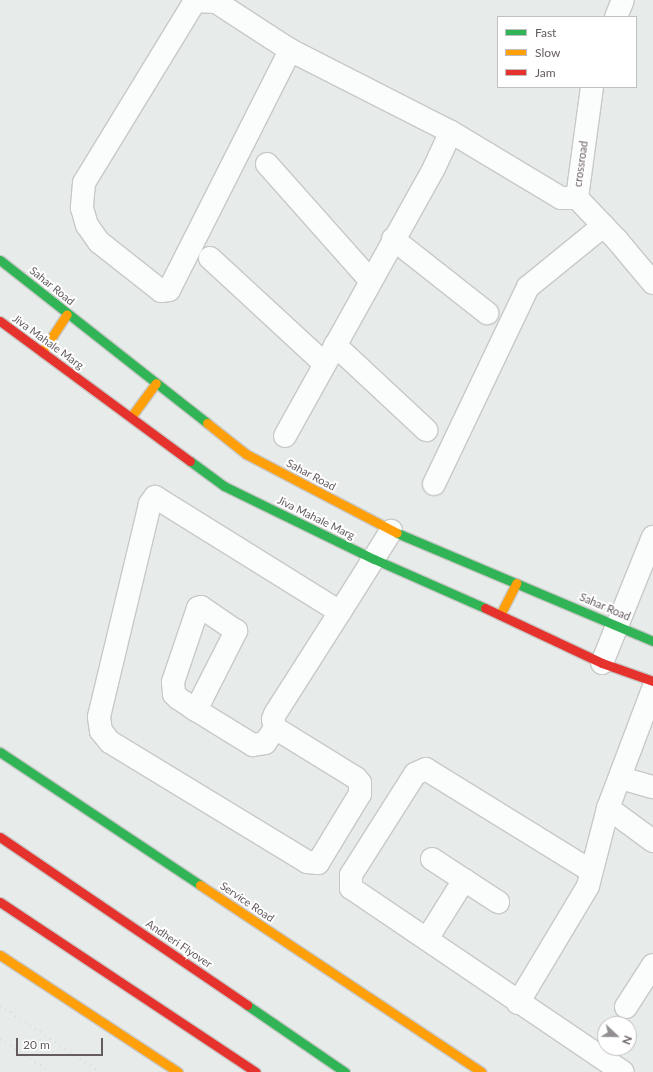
<!DOCTYPE html>
<style>
body{margin:0}
#map{position:relative;width:653px;height:1072px;overflow:hidden;background:#e7ecea;font-family:Lato,sans-serif}
div>[style]{position:absolute}
.roads{filter:drop-shadow(1px 0 #c8c8c7) drop-shadow(-1px 0 #c8c8c7) drop-shadow(0 1px #c8c8c7) drop-shadow(0 -1px #c8c8c7)}
.street>*{height:22px;margin:-11px;padding:0 11px;transform-origin:11px;border-radius:11px;background:#fbfcfc}
.fast>*{height:9px;margin:-4.5px;padding:0 4.5px;transform-origin:4.5px;border-radius:4.5px;background:#30b455}
.slow>*{height:9px;margin:-4.5px;padding:0 4.5px;transform-origin:4.5px;border-radius:4.5px;background:#ff9f0a}
.jam>*{height:9px;margin:-4.5px;padding:0 4.5px;transform-origin:4.5px;border-radius:4.5px;background:#e5322d}
.rail>*{height:3px;margin-top:-1.5px;transform-origin:0;background:repeating-linear-gradient(90deg,#ddd 0 1px,transparent 0 6px)}
span{translate:-50% -50%;white-space:nowrap;text-align:center;line-height:1.15;-webkit-text-stroke:4px #fff;paint-order:stroke}
.street-label{font-size:11px;color:#645c61}
.legend{position:absolute;left:497px;top:16px;width:140px;height:72px;box-sizing:border-box;background:#fff;border:1px solid #c1bec0;margin:0;padding:5px 7px;list-style:none;font-size:12px;color:#645c61}
.legend li{display:flex;align-items:center;gap:8px;height:20px}
.legend b{width:20px;border:1px solid #c1bec0}
.north{position:absolute;left:597px;top:1016px;width:40px;height:40px;box-sizing:border-box;background:#fff;border:1px solid #c1bec0;border-radius:50%;rotate:112deg;font-size:11px;font-weight:700;line-height:16px;text-align:center;color:#645c61}
.north::after{content:'';display:block;margin:auto;width:14px;height:18px;background:#928e91;clip-path:polygon(50% 0,100% 100%,50% 72%,0 100%)}
.scale{position:absolute;left:16px;top:1038px;width:87px;height:18px;box-sizing:border-box;border:2px solid #645c61;border-top:0;padding-left:5px;font-size:12px;line-height:14px;white-space:nowrap;color:#645c61;-webkit-text-stroke:3px #fff;paint-order:stroke}
</style>
<div id="map">
<div class="roads">
<div class="street">
<i style="left:616px;top:17px;width:18px;rotate:-68deg"></i>
<i style="left:592px;top:87px;width:112px;rotate:97.7deg"></i>
<i style="left:577px;top:198px;width:58px;rotate:46.4deg"></i>
<i style="left:617px;top:240px;width:56px;rotate:50.1deg"></i>
<i style="left:451px;top:132px;width:128px;rotate:31deg"></i>
<i style="left:561px;top:198px;width:16px"></i>
<i style="left:267px;top:164px;width:155px;rotate:48.4deg"></i>
<i style="left:393px;top:239px;width:120px;rotate:38.2deg"></i>
<i style="left:210px;top:258px;width:156px;rotate:42.7deg"></i>
<i style="left:335px;top:345px;width:125px;rotate:43deg"></i>
<i style="left:285px;top:436px;width:307px;rotate:-60.9deg"></i>
<i style="left:434px;top:168px;width:40px;rotate:-65deg"></i>
<i style="left:451px;top:132px;width:181px;rotate:-153deg"></i>
<i style="left:290px;top:50px;width:88px;rotate:-147deg"></i>
<i style="left:216px;top:2px;width:21px;rotate:-177deg"></i>
<i style="left:195px;top:1px;width:213px;rotate:121.4deg"></i>
<i style="left:84px;top:183px;width:25px;rotate:95deg"></i>
<i style="left:82px;top:208px;width:18px;rotate:74deg"></i>
<i style="left:87px;top:225px;width:21px;rotate:55deg"></i>
<i style="left:99px;top:242px;width:79px;rotate:38.3deg"></i>
<i style="left:161px;top:291px;width:8px;rotate:-7deg"></i>
<i style="left:169px;top:290px;width:269px;rotate:-63.2deg"></i>
<i style="left:434px;top:484px;width:218px;rotate:-64.5deg"></i>
<i style="left:528px;top:287px;width:97px;rotate:-39.1deg"></i>
<i style="left:340px;top:612px;width:218px;rotate:-148.1deg"></i>
<i style="left:155px;top:497px;width:9px;rotate:126deg"></i>
<i style="left:150px;top:504px;width:219px;rotate:103.5deg"></i>
<i style="left:99px;top:717px;width:14px;rotate:82deg"></i>
<i style="left:101px;top:731px;width:14px;rotate:51deg"></i>
<i style="left:110px;top:742px;width:231px;rotate:31.3deg"></i>
<i style="left:307px;top:862px;width:11px;rotate:5deg"></i>
<i style="left:318px;top:863px;width:81px;rotate:-58.7deg"></i>
<i style="left:360px;top:794px;width:11px;rotate:-90deg"></i>
<i style="left:360px;top:783px;width:6px;rotate:-129deg"></i>
<i style="left:356px;top:778px;width:95px;rotate:-148.3deg"></i>
<i style="left:275px;top:728px;width:9px;rotate:-103deg"></i>
<i style="left:273px;top:719px;width:5px;rotate:-68deg"></i>
<i style="left:275px;top:714px;width:121px;rotate:-57.5deg"></i>
<i style="left:340px;top:612px;width:96px;rotate:-57.8deg"></i>
<i style="left:602px;top:663px;width:136px;rotate:-68deg"></i>
<i style="left:196px;top:710px;width:89px;rotate:-63.1deg"></i>
<i style="left:236px;top:631px;width:42px;rotate:-145.6deg"></i>
<i style="left:201px;top:607px;width:3px;rotate:162deg"></i>
<i style="left:198px;top:608px;width:78px;rotate:108.7deg"></i>
<i style="left:173px;top:682px;width:12px;rotate:85deg"></i>
<i style="left:174px;top:694px;width:6px;rotate:45deg"></i>
<i style="left:178px;top:698px;width:22px;rotate:34deg"></i>
<i style="left:196px;top:710px;width:67px;rotate:31.6deg"></i>
<i style="left:253px;top:745px;width:12px;rotate:-9deg"></i>
<i style="left:265px;top:743px;width:18px;rotate:-56deg"></i>
<i style="left:621px;top:778px;width:33px;rotate:16deg"></i>
<i style="left:608px;top:808px;width:56px;rotate:36.3deg"></i>
<i style="left:432px;top:859px;width:79px;rotate:33.1deg"></i>
<i style="left:591px;top:871px;width:194px;rotate:-148.3deg"></i>
<i style="left:426px;top:769px;width:12px;rotate:156deg"></i>
<i style="left:415px;top:774px;width:120px;rotate:122.4deg"></i>
<i style="left:351px;top:875px;width:13px;rotate:90deg"></i>
<i style="left:351px;top:888px;width:328px;rotate:34.1deg"></i>
<i style="left:427px;top:939px;width:70px;rotate:-57.9deg"></i>
<i style="left:518px;top:1003px;width:136px;rotate:-59.1deg"></i>
<i style="left:588px;top:886px;width:81px;rotate:-75.6deg"></i>
<i style="left:608px;top:808px;width:127px;rotate:-69.3deg"></i>
<i style="left:626px;top:1007px;width:50px;rotate:-57.3deg"></i>
</div>
<div class="fast">
<i style="left:0;top:260px;width:263px;rotate:38.2deg"></i>
<i style="left:190px;top:461px;width:42px;rotate:36.3deg"></i>
<i style="left:224px;top:486px;width:167px;rotate:26deg"></i>
<i style="left:374px;top:559px;width:121px;rotate:23.8deg"></i>
<i style="left:397px;top:533px;width:278px;rotate:22.9deg"></i>
<i style="left:0;top:752px;width:240px;rotate:33.6deg"></i>
<i style="left:247px;top:1005px;width:119px;rotate:34.4deg"></i>
</div>
<div class="slow">
<i style="left:42px;top:352px;width:45px;rotate:-56.7deg"></i>
<i style="left:131px;top:417px;width:42px;rotate:-53.7deg"></i>
<i style="left:207px;top:423px;width:50px;rotate:38.5deg"></i>
<i style="left:246px;top:454px;width:170px;rotate:27.6deg"></i>
<i style="left:500px;top:615px;width:36px;rotate:-63deg"></i>
<i style="left:200px;top:885px;width:338px;rotate:33.6deg"></i>
<i style="left:0;top:955px;width:213px;rotate:33.3deg"></i>
</div>
<div class="jam">
<i style="left:0;top:321px;width:236px;rotate:36.4deg"></i>
<i style="left:485px;top:608px;width:129px;rotate:25.2deg"></i>
<i style="left:602px;top:663px;width:54px;rotate:19.4deg"></i>
<i style="left:0;top:837px;width:299px;rotate:34.2deg"></i>
<i style="left:0;top:902px;width:307px;rotate:33.6deg"></i>
</div>
</div>
<div class="rail">
<i style="left:0;top:1005px;width:121px;rotate:33.6deg"></i>
<i style="left:0;top:1038px;width:61px;rotate:33.7deg"></i>
</div>
<div class="street-label">
<span style="left:581px;top:164px;rotate:-82deg">crossroad</span>
<span style="left:52px;top:286px;rotate:39deg">Sahar Road</span>
<span style="left:48px;top:342px;rotate:36deg">Jiva Mahale Marg</span>
<span style="left:311px;top:475px;rotate:28deg">Sahar Road</span>
<span style="left:316px;top:518px;rotate:26deg">Jiva Mahale Marg</span>
<span style="left:605px;top:607px;rotate:23deg">Sahar Road</span>
<span style="left:247px;top:902px;rotate:34deg">Service Road</span>
<span style="left:179px;top:944px;rotate:34deg">Andheri Flyover</span>
</div>
<ul class="legend">
<li><b style="height:5px;background:#30b455"></b>Fast</li>
<li><b style="height:5px;background:#ff9f0a"></b>Slow</li>
<li><b style="height:5px;background:#e5322d"></b>Jam</li>
</ul>
<div class="north">N</div>
<div class="scale">20 m</div>
</div>
